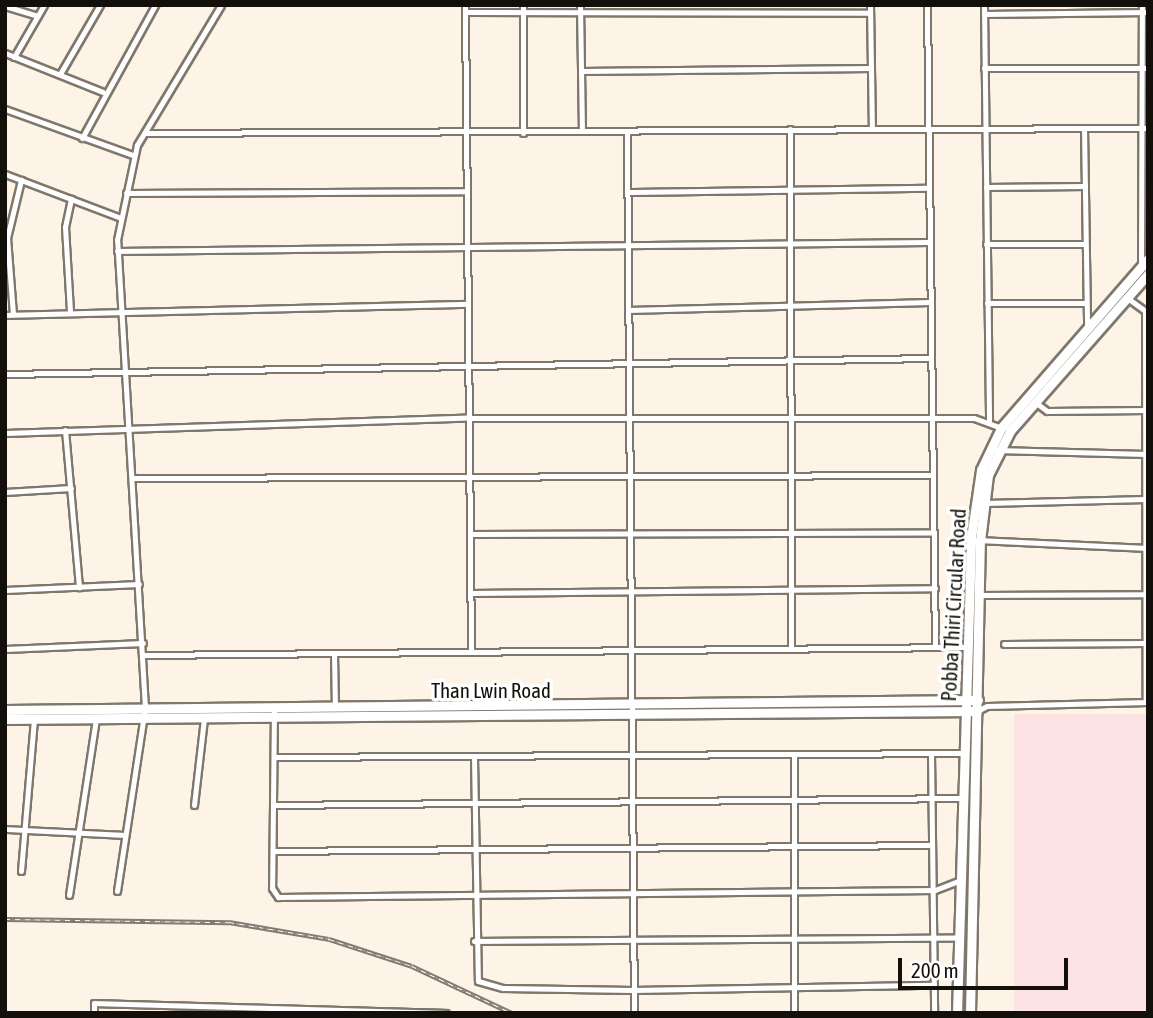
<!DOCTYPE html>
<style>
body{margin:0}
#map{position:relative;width:1153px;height:1018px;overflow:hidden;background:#fdf3e6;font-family:"Asap Condensed",sans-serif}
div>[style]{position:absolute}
.medical>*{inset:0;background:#fee3e4;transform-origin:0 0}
.roads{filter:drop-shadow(2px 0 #7f776b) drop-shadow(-2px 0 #7f776b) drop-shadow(0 2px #7f776b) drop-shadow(0 -2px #7f776b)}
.minor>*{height:5px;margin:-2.5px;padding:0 2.5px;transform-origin:2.5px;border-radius:2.5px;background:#fff}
.primary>*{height:9px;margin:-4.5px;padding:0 4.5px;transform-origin:4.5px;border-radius:4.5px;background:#fff}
.rail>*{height:4.5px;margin-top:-2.25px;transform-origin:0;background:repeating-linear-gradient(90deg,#fff 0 5px,#807a71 0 10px);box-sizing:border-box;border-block:2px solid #807a71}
span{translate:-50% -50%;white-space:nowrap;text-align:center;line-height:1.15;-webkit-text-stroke:7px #fff;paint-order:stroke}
.street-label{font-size:21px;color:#13100b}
.frame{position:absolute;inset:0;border:7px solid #13100b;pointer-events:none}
.scale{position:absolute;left:898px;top:958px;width:170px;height:32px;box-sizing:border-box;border:4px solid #13100b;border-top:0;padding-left:9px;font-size:21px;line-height:24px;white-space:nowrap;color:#13100b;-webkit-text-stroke:5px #fff;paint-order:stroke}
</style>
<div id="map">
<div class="medical">
<i style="left:1148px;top:714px;width:299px;height:134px;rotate:90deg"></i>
</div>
<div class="roads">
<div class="minor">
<i style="left:465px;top:5px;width:647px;rotate:89.47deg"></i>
<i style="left:523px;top:5px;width:128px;rotate:90deg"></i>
<i style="left:580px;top:5px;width:126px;rotate:89.1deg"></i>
<i style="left:870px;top:5px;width:122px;rotate:89.1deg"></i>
<i style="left:927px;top:5px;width:642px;rotate:89.29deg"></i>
<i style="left:984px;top:5px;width:415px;rotate:89.3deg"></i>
<i style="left:5px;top:6px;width:34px;rotate:17deg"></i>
<i style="left:465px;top:12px;width:405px;rotate:0.1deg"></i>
<i style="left:984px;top:14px;width:164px;rotate:-0.7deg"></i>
<i style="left:5px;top:53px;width:105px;rotate:21.7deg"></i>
<i style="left:14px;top:57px;width:60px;rotate:-60deg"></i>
<i style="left:984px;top:68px;width:164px"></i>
<i style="left:581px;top:71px;width:290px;rotate:-0.6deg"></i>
<i style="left:60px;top:74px;width:80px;rotate:-59.9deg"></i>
<i style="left:5px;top:109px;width:136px;rotate:19.8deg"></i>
<i style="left:1084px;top:128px;width:196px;rotate:89.1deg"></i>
<i style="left:790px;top:129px;width:520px;rotate:89.89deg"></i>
<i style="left:627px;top:131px;width:882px;rotate:89.55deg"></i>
<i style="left:145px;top:133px;width:1003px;rotate:-0.29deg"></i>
<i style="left:82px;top:138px;width:152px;rotate:-61.2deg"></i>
<i style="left:5px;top:174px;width:124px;rotate:20.8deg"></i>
<i style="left:986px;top:187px;width:99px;rotate:-0.6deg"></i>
<i style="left:627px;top:192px;width:302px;rotate:-0.8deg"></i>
<i style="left:126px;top:193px;width:341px;rotate:-0.3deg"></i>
<i style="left:986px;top:244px;width:99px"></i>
<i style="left:117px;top:251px;width:812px;rotate:-0.64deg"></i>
<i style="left:1141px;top:266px;width:261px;rotate:-89.8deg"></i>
<i style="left:1126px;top:297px;width:27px;rotate:36deg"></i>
<i style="left:987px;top:303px;width:99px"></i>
<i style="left:628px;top:310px;width:302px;rotate:-1.5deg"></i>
<i style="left:70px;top:311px;width:84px;rotate:-93.4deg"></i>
<i style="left:65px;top:227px;width:29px;rotate:-78deg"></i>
<i style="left:1145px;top:313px;width:389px;rotate:89.9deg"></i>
<i style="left:13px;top:314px;width:76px;rotate:-94.5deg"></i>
<i style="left:7px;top:238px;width:60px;rotate:-76.4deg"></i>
<i style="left:5px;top:315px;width:463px;rotate:-1.4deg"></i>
<i style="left:5px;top:374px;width:926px;rotate:-0.99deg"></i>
<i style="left:1035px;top:402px;width:15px;rotate:37deg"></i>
<i style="left:1047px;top:411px;width:101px;rotate:-0.6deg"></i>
<i style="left:65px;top:430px;width:158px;rotate:84.9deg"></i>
<i style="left:5px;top:433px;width:464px;rotate:-1.9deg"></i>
<i style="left:469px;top:418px;width:505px"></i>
<i style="left:974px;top:418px;width:29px;rotate:20deg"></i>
<i style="left:996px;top:450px;width:150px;rotate:1.5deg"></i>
<i style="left:133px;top:478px;width:800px;rotate:-0.21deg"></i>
<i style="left:5px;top:492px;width:66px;rotate:-3.5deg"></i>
<i style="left:985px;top:503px;width:161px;rotate:-1.4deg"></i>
<i style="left:470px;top:534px;width:464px;rotate:-0.2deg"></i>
<i style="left:977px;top:540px;width:171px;rotate:2.7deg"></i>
<i style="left:5px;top:590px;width:134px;rotate:-2.6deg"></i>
<i style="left:471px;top:593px;width:464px;rotate:-0.6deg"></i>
<i style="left:979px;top:595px;width:167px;rotate:-0.3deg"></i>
<i style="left:1004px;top:644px;width:143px;rotate:-0.4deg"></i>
<i style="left:5px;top:649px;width:138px;rotate:-2.5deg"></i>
<i style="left:334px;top:653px;width:55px;rotate:89deg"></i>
<i style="left:144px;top:655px;width:823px;rotate:-0.56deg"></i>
<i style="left:274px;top:708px;width:180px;rotate:90.6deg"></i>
<i style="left:272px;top:888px;width:11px;rotate:56deg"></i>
<i style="left:278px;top:897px;width:657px;rotate:-0.61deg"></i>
<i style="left:935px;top:890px;width:26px;rotate:-21deg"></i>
<i style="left:977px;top:711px;width:11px;rotate:-27deg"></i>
<i style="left:987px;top:706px;width:161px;rotate:-1.4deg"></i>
<i style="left:931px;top:754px;width:259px;rotate:89.3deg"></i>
<i style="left:794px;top:755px;width:258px;rotate:90deg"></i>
<i style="left:275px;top:757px;width:689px;rotate:-0.33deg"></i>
<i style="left:474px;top:757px;width:224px;rotate:89deg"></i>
<i style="left:478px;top:981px;width:26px;rotate:16deg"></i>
<i style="left:503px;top:988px;width:130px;rotate:0.9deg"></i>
<i style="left:633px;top:990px;width:301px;rotate:-1deg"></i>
<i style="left:194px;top:805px;width:88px;rotate:-83.4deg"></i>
<i style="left:275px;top:805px;width:687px;rotate:-0.58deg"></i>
<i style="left:5px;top:829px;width:118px;rotate:2.9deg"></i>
<i style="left:273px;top:851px;width:659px;rotate:-0.52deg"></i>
<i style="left:21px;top:871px;width:153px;rotate:-85.1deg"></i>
<i style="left:117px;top:891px;width:185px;rotate:-81.3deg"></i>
<i style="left:145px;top:708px;width:469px;rotate:-93.4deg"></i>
<i style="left:117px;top:240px;width:97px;rotate:-78.1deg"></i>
<i style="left:137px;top:145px;width:163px;rotate:-59deg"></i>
<i style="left:69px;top:895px;width:179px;rotate:-81.3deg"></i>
<i style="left:474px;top:941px;width:484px;rotate:-0.4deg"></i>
<i style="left:94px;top:1013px;width:10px;rotate:-90deg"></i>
<i style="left:94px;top:1003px;width:352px;rotate:1.6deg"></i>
</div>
<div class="primary">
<i style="left:5px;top:710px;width:973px;rotate:-0.59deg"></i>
<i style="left:5px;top:719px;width:972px;rotate:-0.47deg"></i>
<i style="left:957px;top:1013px;width:475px;rotate:-88.3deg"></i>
<i style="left:971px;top:538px;width:69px;rotate:-81.6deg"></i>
<i style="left:981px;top:470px;width:47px;rotate:-64.5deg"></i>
<i style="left:1001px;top:428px;width:224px;rotate:-49deg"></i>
<i style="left:970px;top:1013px;width:472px;rotate:-88.8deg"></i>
<i style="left:980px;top:541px;width:66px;rotate:-83.1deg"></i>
<i style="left:988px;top:475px;width:49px;rotate:-63.4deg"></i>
<i style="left:1010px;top:431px;width:209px;rotate:-48.7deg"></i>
</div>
</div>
<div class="rail">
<i style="left:5px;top:919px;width:224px;rotate:0.8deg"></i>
<i style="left:229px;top:922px;width:101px;rotate:9.6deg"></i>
<i style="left:329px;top:939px;width:87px;rotate:18deg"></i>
<i style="left:412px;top:966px;width:110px;rotate:25.2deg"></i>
</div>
<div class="street-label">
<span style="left:953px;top:605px;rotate:-87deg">Pobba Thiri Circular Road</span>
<span style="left:491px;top:690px">Than Lwin Road</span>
</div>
<div class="frame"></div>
<div class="scale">200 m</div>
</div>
